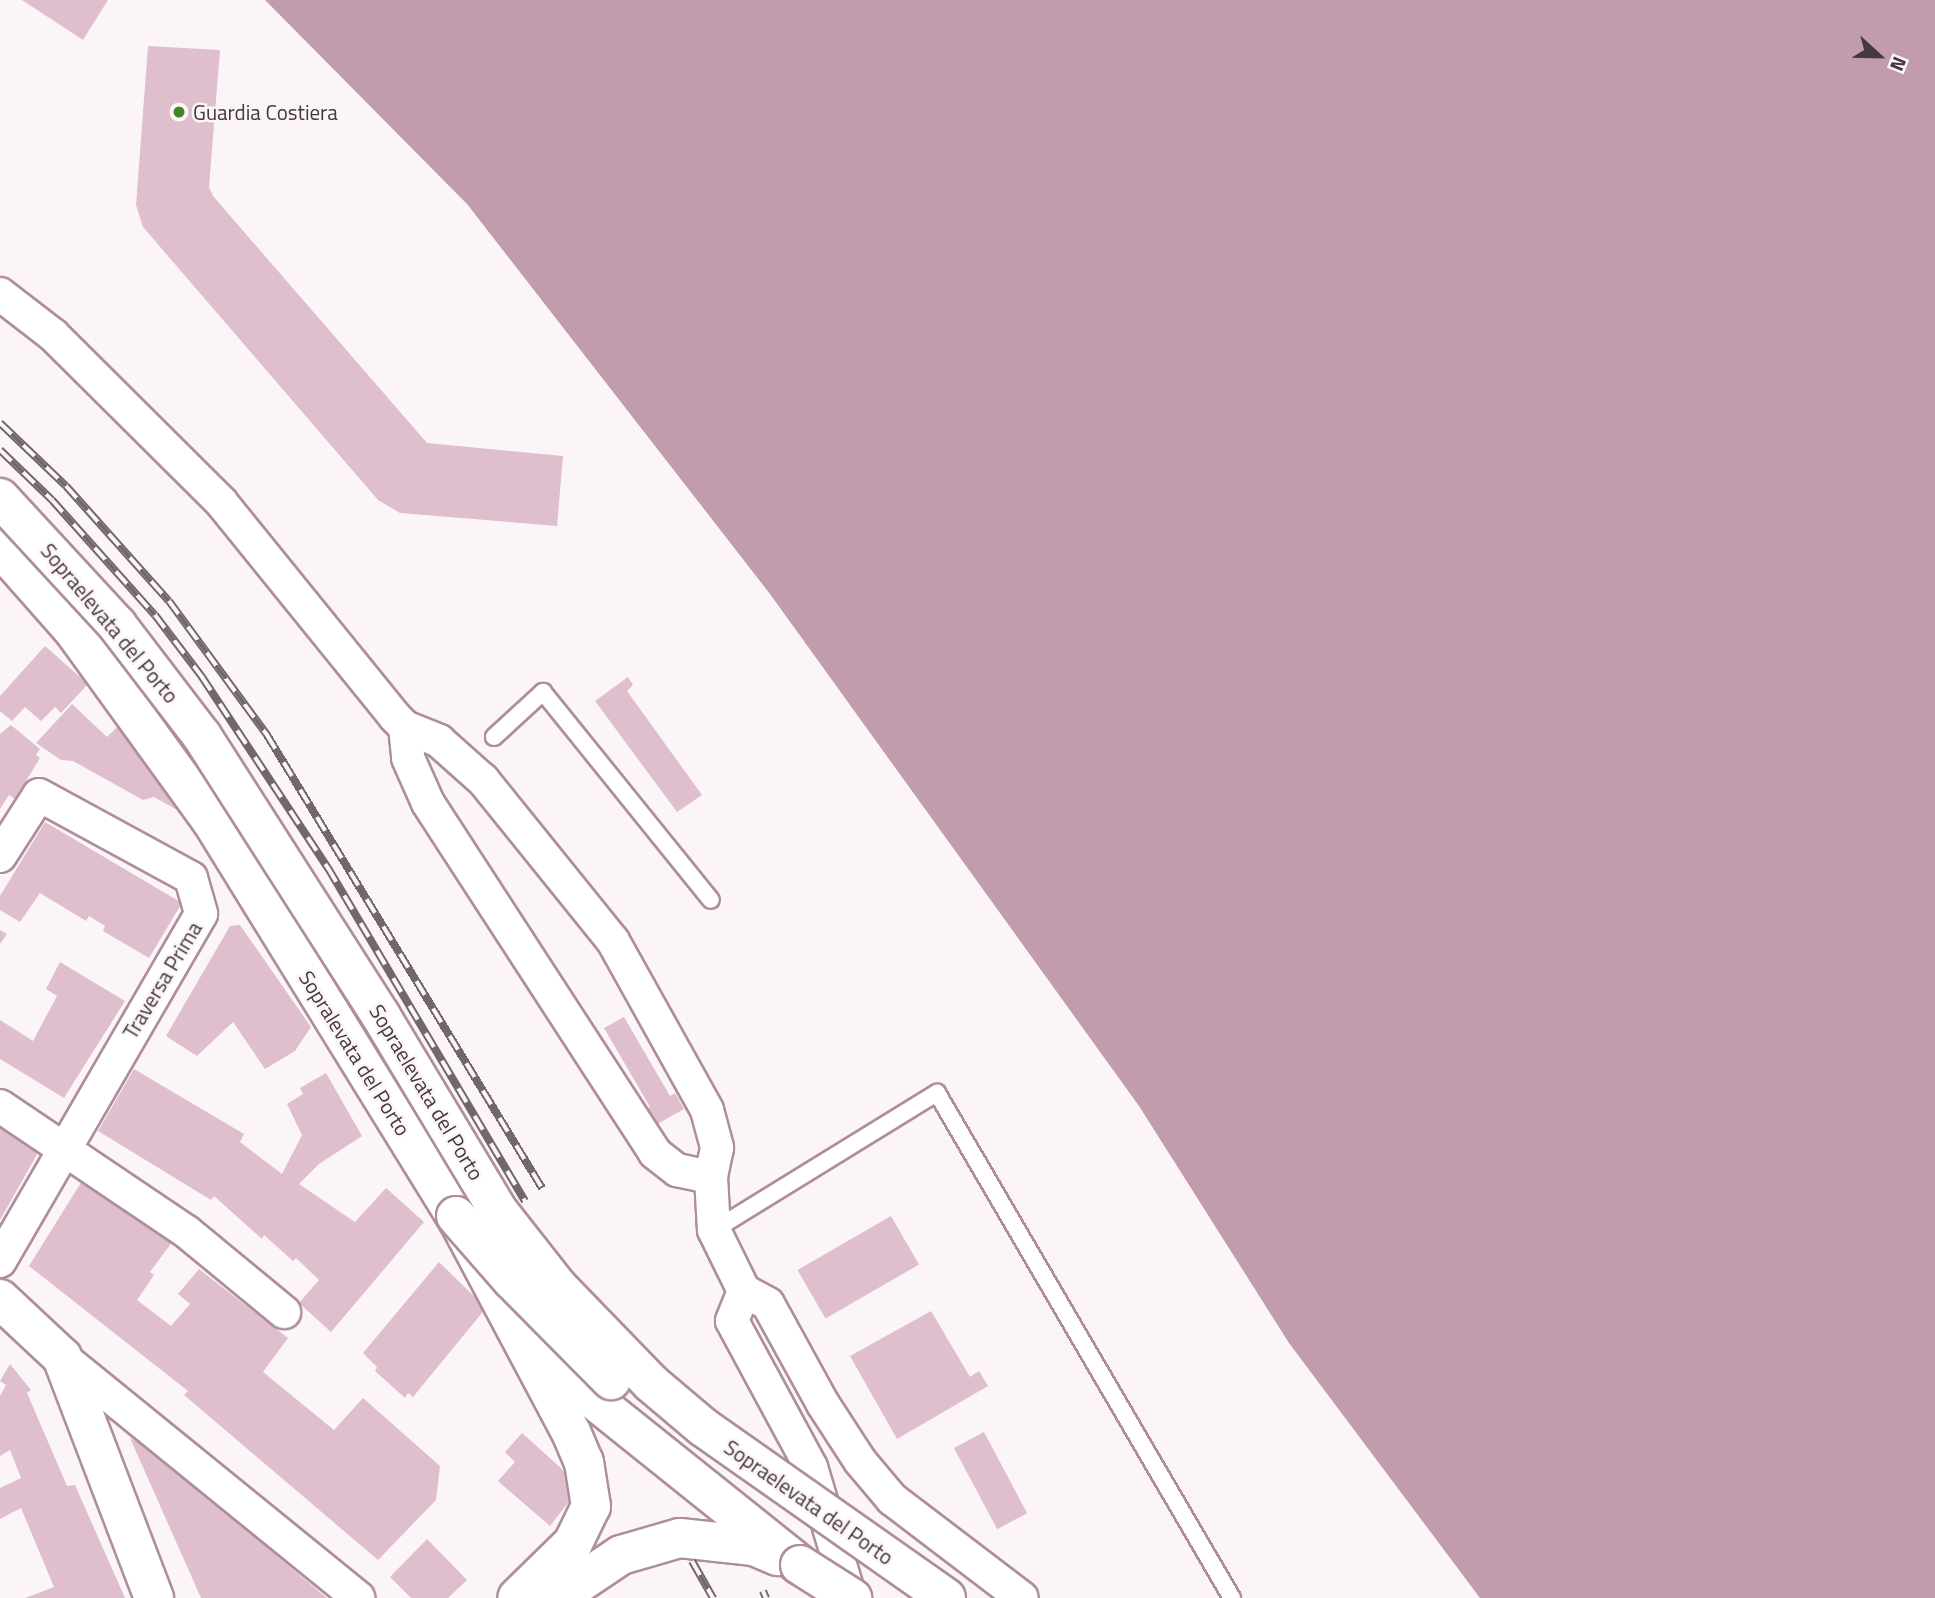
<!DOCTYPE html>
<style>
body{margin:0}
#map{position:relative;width:1935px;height:1598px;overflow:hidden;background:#fcf5f8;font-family:"Titillium Web",sans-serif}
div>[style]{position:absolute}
.water>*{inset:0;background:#c09cad}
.building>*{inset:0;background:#dfbece;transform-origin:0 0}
.roads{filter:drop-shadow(2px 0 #ae8e9d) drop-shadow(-2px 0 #ae8e9d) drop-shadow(0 2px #ae8e9d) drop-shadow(0 -2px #ae8e9d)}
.lane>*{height:16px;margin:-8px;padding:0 8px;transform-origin:8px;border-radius:8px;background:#fff}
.street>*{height:32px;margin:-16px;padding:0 16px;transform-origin:16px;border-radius:16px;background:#fff}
.secondary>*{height:38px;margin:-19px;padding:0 19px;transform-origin:19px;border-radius:19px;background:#fff}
.primary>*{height:38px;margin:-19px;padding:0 19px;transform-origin:19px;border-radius:19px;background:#fff}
.rail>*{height:8px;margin-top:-4px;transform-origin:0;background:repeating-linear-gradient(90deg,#fcf5f8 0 16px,#72676c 0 32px);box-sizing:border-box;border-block:2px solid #72676c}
.bridges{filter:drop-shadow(2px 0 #ae8e9d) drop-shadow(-2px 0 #ae8e9d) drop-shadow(0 2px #ae8e9d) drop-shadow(0 -2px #ae8e9d)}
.primary-bridge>*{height:38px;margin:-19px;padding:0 19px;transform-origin:19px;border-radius:19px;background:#fff}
.dots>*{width:19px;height:19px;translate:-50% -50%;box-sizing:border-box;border:4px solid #fcf5f8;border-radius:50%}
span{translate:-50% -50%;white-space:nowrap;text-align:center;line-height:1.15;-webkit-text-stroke:5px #fcf5f8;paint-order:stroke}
.poi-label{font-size:21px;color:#44373d}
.left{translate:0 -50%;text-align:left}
.street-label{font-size:21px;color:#44373d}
.north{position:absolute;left:1844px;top:21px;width:70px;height:70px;-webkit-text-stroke:5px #fcf5f8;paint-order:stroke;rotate:112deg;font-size:19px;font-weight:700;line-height:28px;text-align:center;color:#44373d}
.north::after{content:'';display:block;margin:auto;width:24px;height:32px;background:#44373d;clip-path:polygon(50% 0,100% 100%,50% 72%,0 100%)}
</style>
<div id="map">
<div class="water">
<i style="clip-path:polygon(265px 0,1935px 0,1935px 1598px,1480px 1598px,1289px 1343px,1139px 1106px,770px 594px,467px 204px)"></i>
</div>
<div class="building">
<i style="clip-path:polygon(22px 0,108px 0,83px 40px)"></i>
<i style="clip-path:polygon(148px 46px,220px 50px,209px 187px,213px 196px,427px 443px,563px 456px,557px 526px,400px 513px,378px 500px,143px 227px,136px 205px)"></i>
<i style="clip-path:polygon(45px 646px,88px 684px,61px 713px,55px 707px,41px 721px,25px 707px,12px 721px,0 711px,0 696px)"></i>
<i style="clip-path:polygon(628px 677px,633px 685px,627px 691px,702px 795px,677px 812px,595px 701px)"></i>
<i style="clip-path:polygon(72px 704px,107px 737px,120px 724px,188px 816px,154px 797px,143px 800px,73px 761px,61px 760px,36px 743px)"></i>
<i style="clip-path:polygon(11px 725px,40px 749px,36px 755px,40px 758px,15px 799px,9px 795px,0 809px,0 734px)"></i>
<i style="clip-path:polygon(45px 822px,182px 903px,149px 958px,103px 931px,105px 926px,89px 916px,86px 921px,40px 893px,20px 922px,0 910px,0 896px)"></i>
<i style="clip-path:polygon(240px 925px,311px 1027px,295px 1051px,265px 1069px,233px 1022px,197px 1056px,166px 1036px,230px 926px)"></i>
<i style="clip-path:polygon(0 930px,7px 934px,0 944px)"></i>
<i style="clip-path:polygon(60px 962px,125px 1001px,64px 1098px,0 1059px,0 1020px,33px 1041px,57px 996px,46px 989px)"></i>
<i style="clip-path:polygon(624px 1017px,670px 1096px,675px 1093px,684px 1109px,652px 1127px,643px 1111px,650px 1107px,604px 1028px)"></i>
<i style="clip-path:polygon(134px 1069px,244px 1134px,240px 1142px,282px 1174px,302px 1135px,287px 1104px,303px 1094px,300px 1088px,326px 1073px,362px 1136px,319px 1164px,299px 1184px,355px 1222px,386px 1188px,424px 1222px,331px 1332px,299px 1303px,319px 1280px,296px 1258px,293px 1261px,264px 1235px,262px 1239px,214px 1196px,211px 1200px,98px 1131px)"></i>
<i style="clip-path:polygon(0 1118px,43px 1144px,0 1220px)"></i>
<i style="clip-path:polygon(87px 1173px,173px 1241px,150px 1272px,154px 1275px,137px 1300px,171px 1326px,190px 1304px,178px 1294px,199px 1269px,288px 1338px,263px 1372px,334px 1430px,363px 1398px,440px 1466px,436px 1500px,378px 1560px,184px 1395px,188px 1391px,29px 1266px)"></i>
<i style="left:891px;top:1216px;width:56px;height:108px;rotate:60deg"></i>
<i style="clip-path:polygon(439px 1262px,486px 1308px,413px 1397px,408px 1393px,405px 1398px,375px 1371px,377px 1367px,363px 1353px)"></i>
<i style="clip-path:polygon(931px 1311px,970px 1377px,979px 1371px,988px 1386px,897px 1439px,850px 1356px)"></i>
<i style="clip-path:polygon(10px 1364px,31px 1390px,27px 1393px,67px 1486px,75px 1485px,125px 1598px,25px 1598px,54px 1587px,21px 1508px,0 1519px,0 1488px,21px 1478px,10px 1450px,0 1456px,0 1396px,6px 1385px,0 1381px)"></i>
<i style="left:984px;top:1432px;width:92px;height:34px;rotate:62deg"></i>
<i style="clip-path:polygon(522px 1433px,572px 1478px,571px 1499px,550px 1526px,498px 1481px,515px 1462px,505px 1452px)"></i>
<i style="clip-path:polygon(130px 1438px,149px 1448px,327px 1598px,201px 1598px)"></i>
<i style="clip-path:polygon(427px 1539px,467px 1580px,448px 1598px,411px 1598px,390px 1577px)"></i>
</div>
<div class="roads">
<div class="lane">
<i style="left:494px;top:737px;width:67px;rotate:-42.6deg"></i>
<i style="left:543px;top:692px;width:267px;rotate:51.1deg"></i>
<i style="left:714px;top:1230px;width:262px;rotate:-31.6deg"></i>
<i style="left:937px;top:1093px;width:585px;rotate:59.71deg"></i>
</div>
<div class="street">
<i style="left:0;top:294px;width:67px;rotate:37.7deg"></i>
<i style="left:53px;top:335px;width:237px;rotate:44.8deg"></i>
<i style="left:221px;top:502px;width:277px;rotate:51deg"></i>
<i style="left:395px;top:717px;width:14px;rotate:45deg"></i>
<i style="left:405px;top:727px;width:37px;rotate:22deg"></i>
<i style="left:439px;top:741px;width:59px;rotate:41.6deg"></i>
<i style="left:483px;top:780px;width:207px;rotate:51.1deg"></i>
<i style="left:613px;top:941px;width:193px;rotate:60.9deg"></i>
<i style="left:707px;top:1110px;width:39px;rotate:75deg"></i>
<i style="left:717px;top:1148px;width:30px;rotate:102deg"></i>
<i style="left:711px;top:1177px;width:53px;rotate:86.8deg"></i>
<i style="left:714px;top:1230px;width:68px;rotate:63.8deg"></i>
<i style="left:744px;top:1291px;width:27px;rotate:28deg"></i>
<i style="left:768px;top:1304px;width:114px;rotate:61.2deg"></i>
<i style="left:823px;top:1404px;width:68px;rotate:57deg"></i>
<i style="left:860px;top:1461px;width:50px;rotate:49.9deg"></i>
<i style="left:892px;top:1499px;width:163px;rotate:37.3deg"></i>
<i style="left:405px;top:727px;width:31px;rotate:84deg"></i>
<i style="left:408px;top:758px;width:49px;rotate:66deg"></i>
<i style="left:428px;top:803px;width:417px;rotate:57deg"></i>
<i style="left:655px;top:1153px;width:28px;rotate:38deg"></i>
<i style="left:677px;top:1170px;width:35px;rotate:12deg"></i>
<i style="left:0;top:856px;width:72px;rotate:-57.4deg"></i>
<i style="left:39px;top:795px;width:173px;rotate:28.6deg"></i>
<i style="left:191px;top:878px;width:37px;rotate:74deg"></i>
<i style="left:201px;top:914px;width:401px;rotate:120.1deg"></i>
<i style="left:0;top:1106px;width:225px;rotate:34deg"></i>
<i style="left:187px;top:1232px;width:126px;rotate:39.5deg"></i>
<i style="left:744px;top:1291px;width:32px;rotate:112deg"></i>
<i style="left:732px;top:1321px;width:166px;rotate:61.6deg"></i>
<i style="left:811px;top:1467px;width:137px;rotate:73.4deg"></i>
<i style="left:62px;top:1357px;width:382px;rotate:39.1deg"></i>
</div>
<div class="secondary">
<i style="left:0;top:1299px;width:85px;rotate:43.1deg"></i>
<i style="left:62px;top:1357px;width:258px;rotate:69.1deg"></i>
</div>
<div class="primary">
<i style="left:0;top:547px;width:112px;rotate:48.6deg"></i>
<i style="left:74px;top:631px;width:233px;rotate:54.1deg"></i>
<i style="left:211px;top:820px;width:466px;rotate:58.3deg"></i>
<i style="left:456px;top:1216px;width:245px;rotate:62deg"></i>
<i style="left:571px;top:1432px;width:33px;rotate:67deg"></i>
<i style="left:584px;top:1462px;width:45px;rotate:81deg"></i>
<i style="left:591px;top:1506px;width:41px;rotate:115.9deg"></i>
<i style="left:573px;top:1543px;width:78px;rotate:135.5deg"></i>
<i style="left:541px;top:1350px;width:54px;rotate:45deg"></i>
<i style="left:579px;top:1388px;width:283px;rotate:38.7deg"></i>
<i style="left:557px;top:1598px;width:77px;rotate:-33.9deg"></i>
<i style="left:621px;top:1555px;width:61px;rotate:-16.1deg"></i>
<i style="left:680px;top:1538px;width:74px;rotate:6.2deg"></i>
<i style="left:754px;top:1546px;width:26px;rotate:23deg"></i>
</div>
</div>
<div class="rail">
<i style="left:0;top:423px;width:91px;rotate:43.7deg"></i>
<i style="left:66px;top:486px;width:154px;rotate:48.2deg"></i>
<i style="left:169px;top:601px;width:166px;rotate:53.8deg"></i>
<i style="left:267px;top:735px;width:530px;rotate:58.74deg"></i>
<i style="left:0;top:450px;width:72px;rotate:43.9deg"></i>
<i style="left:52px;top:500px;width:154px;rotate:48.2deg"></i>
<i style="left:155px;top:615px;width:78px;rotate:52.8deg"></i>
<i style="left:202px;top:677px;width:229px;rotate:56.6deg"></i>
<i style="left:328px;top:868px;width:387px;rotate:59.4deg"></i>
<i style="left:692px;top:1561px;width:43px;rotate:60.4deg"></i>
<i style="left:763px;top:1591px;width:8px;rotate:67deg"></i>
</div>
<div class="bridges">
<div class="primary-bridge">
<i style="left:0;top:498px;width:173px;rotate:47.3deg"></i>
<i style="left:117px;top:625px;width:140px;rotate:52.6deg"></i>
<i style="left:202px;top:736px;width:332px;rotate:57.4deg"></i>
<i style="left:381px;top:1016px;width:229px;rotate:59deg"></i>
<i style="left:499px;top:1212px;width:95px;rotate:51.8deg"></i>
<i style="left:558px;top:1287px;width:134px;rotate:45.9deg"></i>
<i style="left:651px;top:1383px;width:68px;rotate:40.2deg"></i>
<i style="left:703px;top:1427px;width:297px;rotate:35.1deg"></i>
<i style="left:456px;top:1216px;width:85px;rotate:48.8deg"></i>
<i style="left:512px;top:1280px;width:141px;rotate:45.3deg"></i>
<i style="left:800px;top:1565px;width:62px;rotate:32.4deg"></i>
</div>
</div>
<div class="dots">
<i style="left:179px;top:112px;background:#428527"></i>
</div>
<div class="poi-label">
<span class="left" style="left:193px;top:112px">Guardia Costiera</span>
</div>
<div class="street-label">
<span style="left:110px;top:623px;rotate:50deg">Sopraelevata del Porto</span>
<span style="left:162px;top:980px;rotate:-59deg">Traversa Prima</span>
<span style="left:355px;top:1053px;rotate:58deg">Sopralevata del Porto</span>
<span style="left:427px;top:1092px;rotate:59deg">Sopraelevata del Porto</span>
<span style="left:809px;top:1502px;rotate:35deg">Sopraelevata del Porto</span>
</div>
<div class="north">N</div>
</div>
